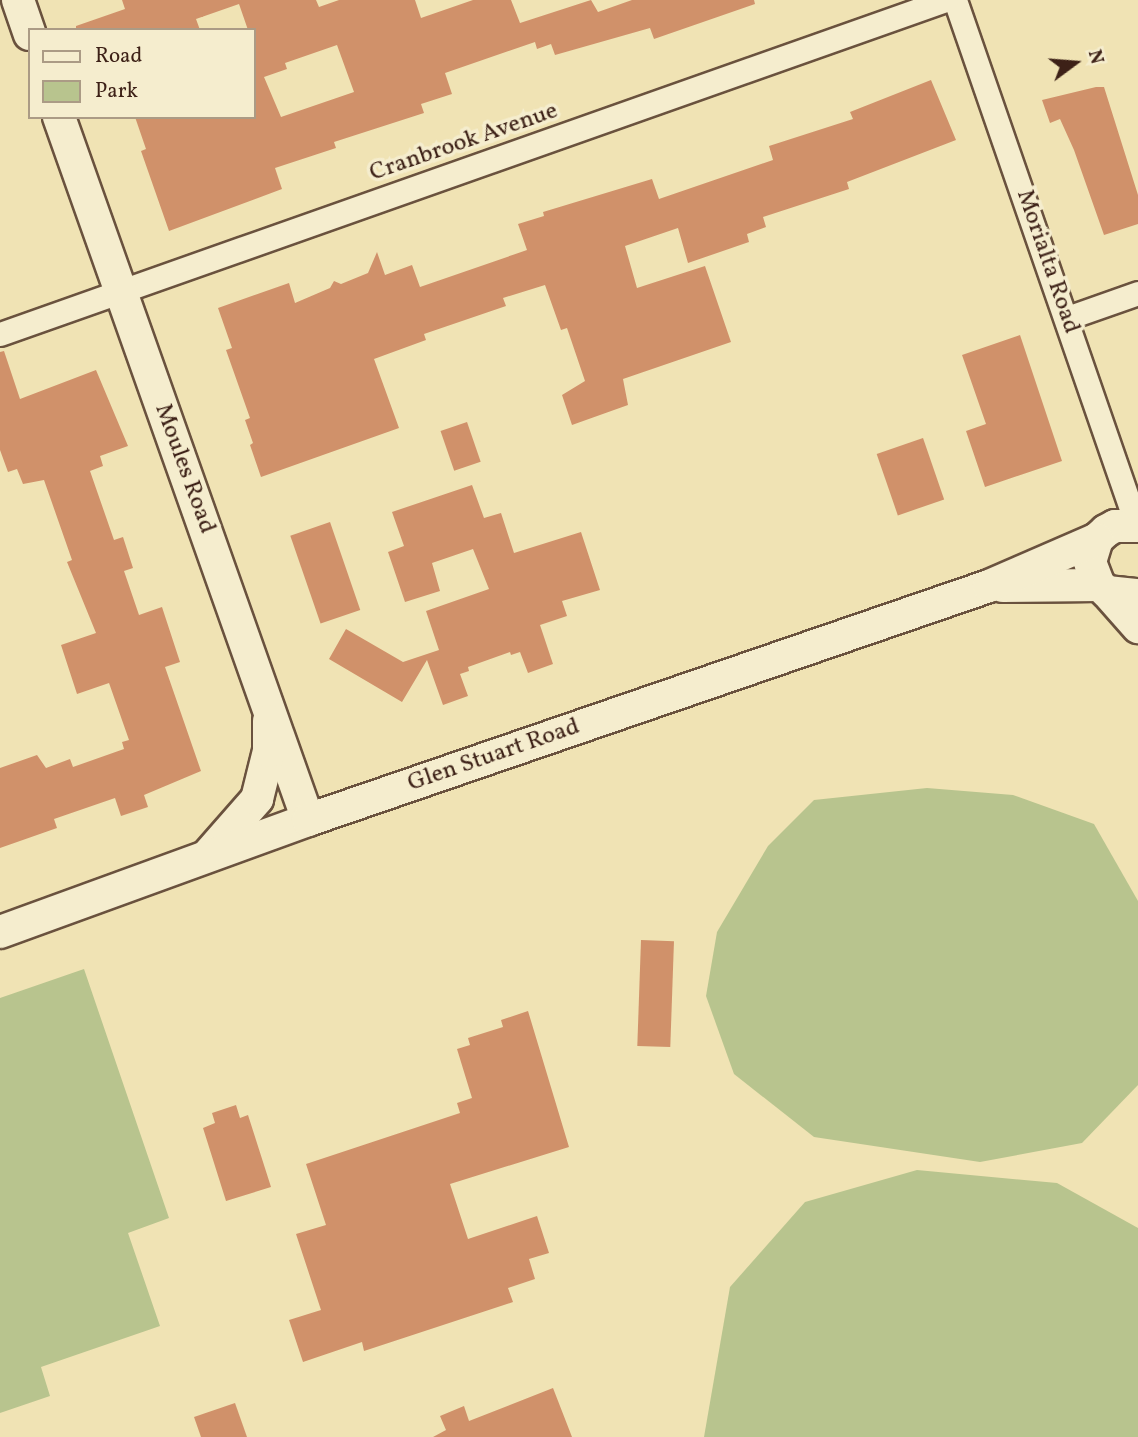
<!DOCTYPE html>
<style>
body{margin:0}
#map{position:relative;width:1138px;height:1437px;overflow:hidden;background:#f0e3b4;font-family:Vollkorn,serif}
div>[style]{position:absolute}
.green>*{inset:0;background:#b8c48e}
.building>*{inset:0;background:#d0916a;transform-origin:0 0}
.roads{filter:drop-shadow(2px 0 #6a523e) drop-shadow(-2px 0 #6a523e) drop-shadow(0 2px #6a523e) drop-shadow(0 -2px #6a523e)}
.street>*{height:23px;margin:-11.5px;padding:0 11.5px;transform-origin:11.5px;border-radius:11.5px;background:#f5edce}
.secondary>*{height:32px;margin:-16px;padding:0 16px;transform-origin:16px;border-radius:16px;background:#f5edce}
span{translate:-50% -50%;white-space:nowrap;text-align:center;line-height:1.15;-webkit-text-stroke:7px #f5edce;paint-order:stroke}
.street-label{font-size:24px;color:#3d2117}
.legend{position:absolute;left:28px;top:28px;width:228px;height:91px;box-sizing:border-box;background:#f5edce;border:2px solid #ab9b85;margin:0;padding:9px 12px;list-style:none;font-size:21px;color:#3d2117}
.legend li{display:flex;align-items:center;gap:14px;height:35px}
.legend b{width:35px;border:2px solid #ab9b85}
.north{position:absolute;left:1040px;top:28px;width:70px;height:70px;-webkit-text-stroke:5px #f5edce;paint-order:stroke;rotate:74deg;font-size:19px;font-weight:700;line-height:28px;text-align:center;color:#3d2117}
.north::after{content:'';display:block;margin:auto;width:24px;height:32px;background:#3d2117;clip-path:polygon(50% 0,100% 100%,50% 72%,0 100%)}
</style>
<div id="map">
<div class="green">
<i style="clip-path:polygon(927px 788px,1013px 795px,1094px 824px,1138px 901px,1138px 1085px,1082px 1143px,980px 1162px,814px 1137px,734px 1074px,706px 996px,717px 932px,768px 846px,814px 800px)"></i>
<i style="clip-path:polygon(84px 969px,169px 1218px,128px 1233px,160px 1326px,41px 1367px,50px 1396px,0 1413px,0 998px)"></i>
<i style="clip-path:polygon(917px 1170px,1057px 1183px,1138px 1228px,1138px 1437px,704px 1437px,730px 1287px,805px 1202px)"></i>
</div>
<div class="building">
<i style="clip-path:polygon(evenodd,122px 0,316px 0,319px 7px,339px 0,415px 0,421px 18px,473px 0,511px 0,520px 23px,591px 0,598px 12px,632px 0,754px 0,755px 4px,654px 39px,650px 28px,555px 55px,551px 44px,537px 49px,535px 42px,445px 73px,452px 94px,421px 104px,424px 113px,334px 142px,336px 148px,275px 168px,282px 189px,169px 231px,141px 151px,146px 149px,135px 117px,254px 117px,254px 30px,248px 30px,239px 4px,196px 19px,200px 30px,76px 30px,76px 26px,125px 9px,122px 0,337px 45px,354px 92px,281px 117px,264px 77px,287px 69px,285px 63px,337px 45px)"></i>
<i style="clip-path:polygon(931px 80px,956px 140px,847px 182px,849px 189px,763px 217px,766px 227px,747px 234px,749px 242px,688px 263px,678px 228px,625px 246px,637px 288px,705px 266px,731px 342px,623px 379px,628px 405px,572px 425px,562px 395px,585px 381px,567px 328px,561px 330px,545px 285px,503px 298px,506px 306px,424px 334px,426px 340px,374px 359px,399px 428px,261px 477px,250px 445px,253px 443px,245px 420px,250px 418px,226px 350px,232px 348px,218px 308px,289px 283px,295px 303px,330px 288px,334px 281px,341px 284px,368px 273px,377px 252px,385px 275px,412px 265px,420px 287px,527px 250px,518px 224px,544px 216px,543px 212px,652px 179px,659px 199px,773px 160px,769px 146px,853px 119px,850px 112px)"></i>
<i style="clip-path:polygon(1096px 87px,1104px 87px,1138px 195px,1138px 224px,1104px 235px,1074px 150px,1060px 119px,1050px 123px,1042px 100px)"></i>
<i style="clip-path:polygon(1020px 335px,1062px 461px,985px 487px,966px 431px,986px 424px,962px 355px)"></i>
<i style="clip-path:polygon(4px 351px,20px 399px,96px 370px,128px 446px,100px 456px,103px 466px,90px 471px,114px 540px,123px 537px,133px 568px,124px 571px,139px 615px,162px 607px,180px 662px,165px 667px,201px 771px,144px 795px,148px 807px,121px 816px,115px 798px,54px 819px,57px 828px,0 848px,0 768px,37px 755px,46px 768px,70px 759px,73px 767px,124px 749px,122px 742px,129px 740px,109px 683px,77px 694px,61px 645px,96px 633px,67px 562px,72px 560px,44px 480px,23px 484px,17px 469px,8px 472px,0 450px,0 352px)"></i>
<i style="left:467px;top:422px;width:42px;height:28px;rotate:71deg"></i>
<i style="left:923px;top:438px;width:65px;height:49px;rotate:71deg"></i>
<i style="clip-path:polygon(472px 485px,484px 518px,501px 513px,514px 553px,581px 532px,600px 590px,562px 601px,567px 616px,540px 625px,553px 664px,528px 673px,520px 652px,511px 655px,510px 652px,468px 667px,469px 671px,460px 674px,468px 696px,443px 705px,427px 660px,402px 702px,329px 659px,346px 629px,403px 662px,439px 650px,426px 611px,489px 589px,473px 549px,432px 563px,440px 591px,405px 602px,388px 552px,404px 546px,392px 512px)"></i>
<i style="left:330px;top:522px;width:93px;height:42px;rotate:71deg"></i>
<i style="left:641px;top:940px;width:33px;height:106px;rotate:2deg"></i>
<i style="clip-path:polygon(528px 1011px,569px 1147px,450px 1184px,468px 1239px,537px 1216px,549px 1253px,529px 1259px,535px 1279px,508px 1288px,513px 1302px,364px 1351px,362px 1342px,303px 1362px,289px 1320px,321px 1310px,296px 1234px,326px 1225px,306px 1164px,460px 1113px,457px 1103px,472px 1098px,457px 1049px,470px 1045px,468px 1038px,503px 1027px,501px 1020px)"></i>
<i style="clip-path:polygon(236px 1105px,240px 1118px,248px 1115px,271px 1187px,226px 1201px,203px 1128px,215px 1123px,212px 1113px)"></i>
<i style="clip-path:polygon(553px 1388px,572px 1437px,433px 1437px,446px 1430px,440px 1416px,464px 1406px,469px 1421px)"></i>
<i style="clip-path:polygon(235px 1403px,247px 1437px,201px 1437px,194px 1417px)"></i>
</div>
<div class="roads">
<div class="street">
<i style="left:955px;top:0;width:557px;rotate:70.91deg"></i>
<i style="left:1067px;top:318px;width:75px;rotate:-19.4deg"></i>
<i style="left:0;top:334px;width:1003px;rotate:-19.45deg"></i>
</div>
<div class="secondary">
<i style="left:18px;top:0;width:36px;rotate:71deg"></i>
<i style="left:59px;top:117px;width:746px;rotate:70.5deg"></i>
<i style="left:1138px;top:526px;width:23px;rotate:180deg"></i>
<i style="left:1115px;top:526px;width:10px;rotate:151deg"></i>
<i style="left:1106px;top:531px;width:12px;rotate:138deg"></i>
<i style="left:1097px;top:539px;width:24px;rotate:107deg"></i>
<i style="left:1090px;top:562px;width:25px;rotate:69deg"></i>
<i style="left:1099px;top:585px;width:11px;rotate:41deg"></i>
<i style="left:1107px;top:592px;width:31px;rotate:6deg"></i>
<i style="left:1003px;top:586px;width:96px;rotate:-0.6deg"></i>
<i style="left:1107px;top:592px;width:47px;rotate:48.5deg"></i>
<i style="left:207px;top:856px;width:76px;rotate:-48.7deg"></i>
<i style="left:257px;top:799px;width:49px;rotate:-76deg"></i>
<i style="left:269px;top:751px;width:30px;rotate:-90deg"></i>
<i style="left:0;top:932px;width:328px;rotate:-20deg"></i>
<i style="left:308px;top:820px;width:720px;rotate:-18.96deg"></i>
<i style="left:989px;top:586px;width:118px;rotate:-23.5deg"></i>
</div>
</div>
<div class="street-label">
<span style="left:464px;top:143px;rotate:-19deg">Cranbrook Avenue</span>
<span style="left:1047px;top:262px;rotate:71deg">Morialta Road</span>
<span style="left:184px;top:469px;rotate:70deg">Moules Road</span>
<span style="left:494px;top:756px;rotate:-19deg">Glen Stuart Road</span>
</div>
<ul class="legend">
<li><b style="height:9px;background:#f5edce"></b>Road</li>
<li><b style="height:19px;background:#b8c48e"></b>Park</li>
</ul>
<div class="north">N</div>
</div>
